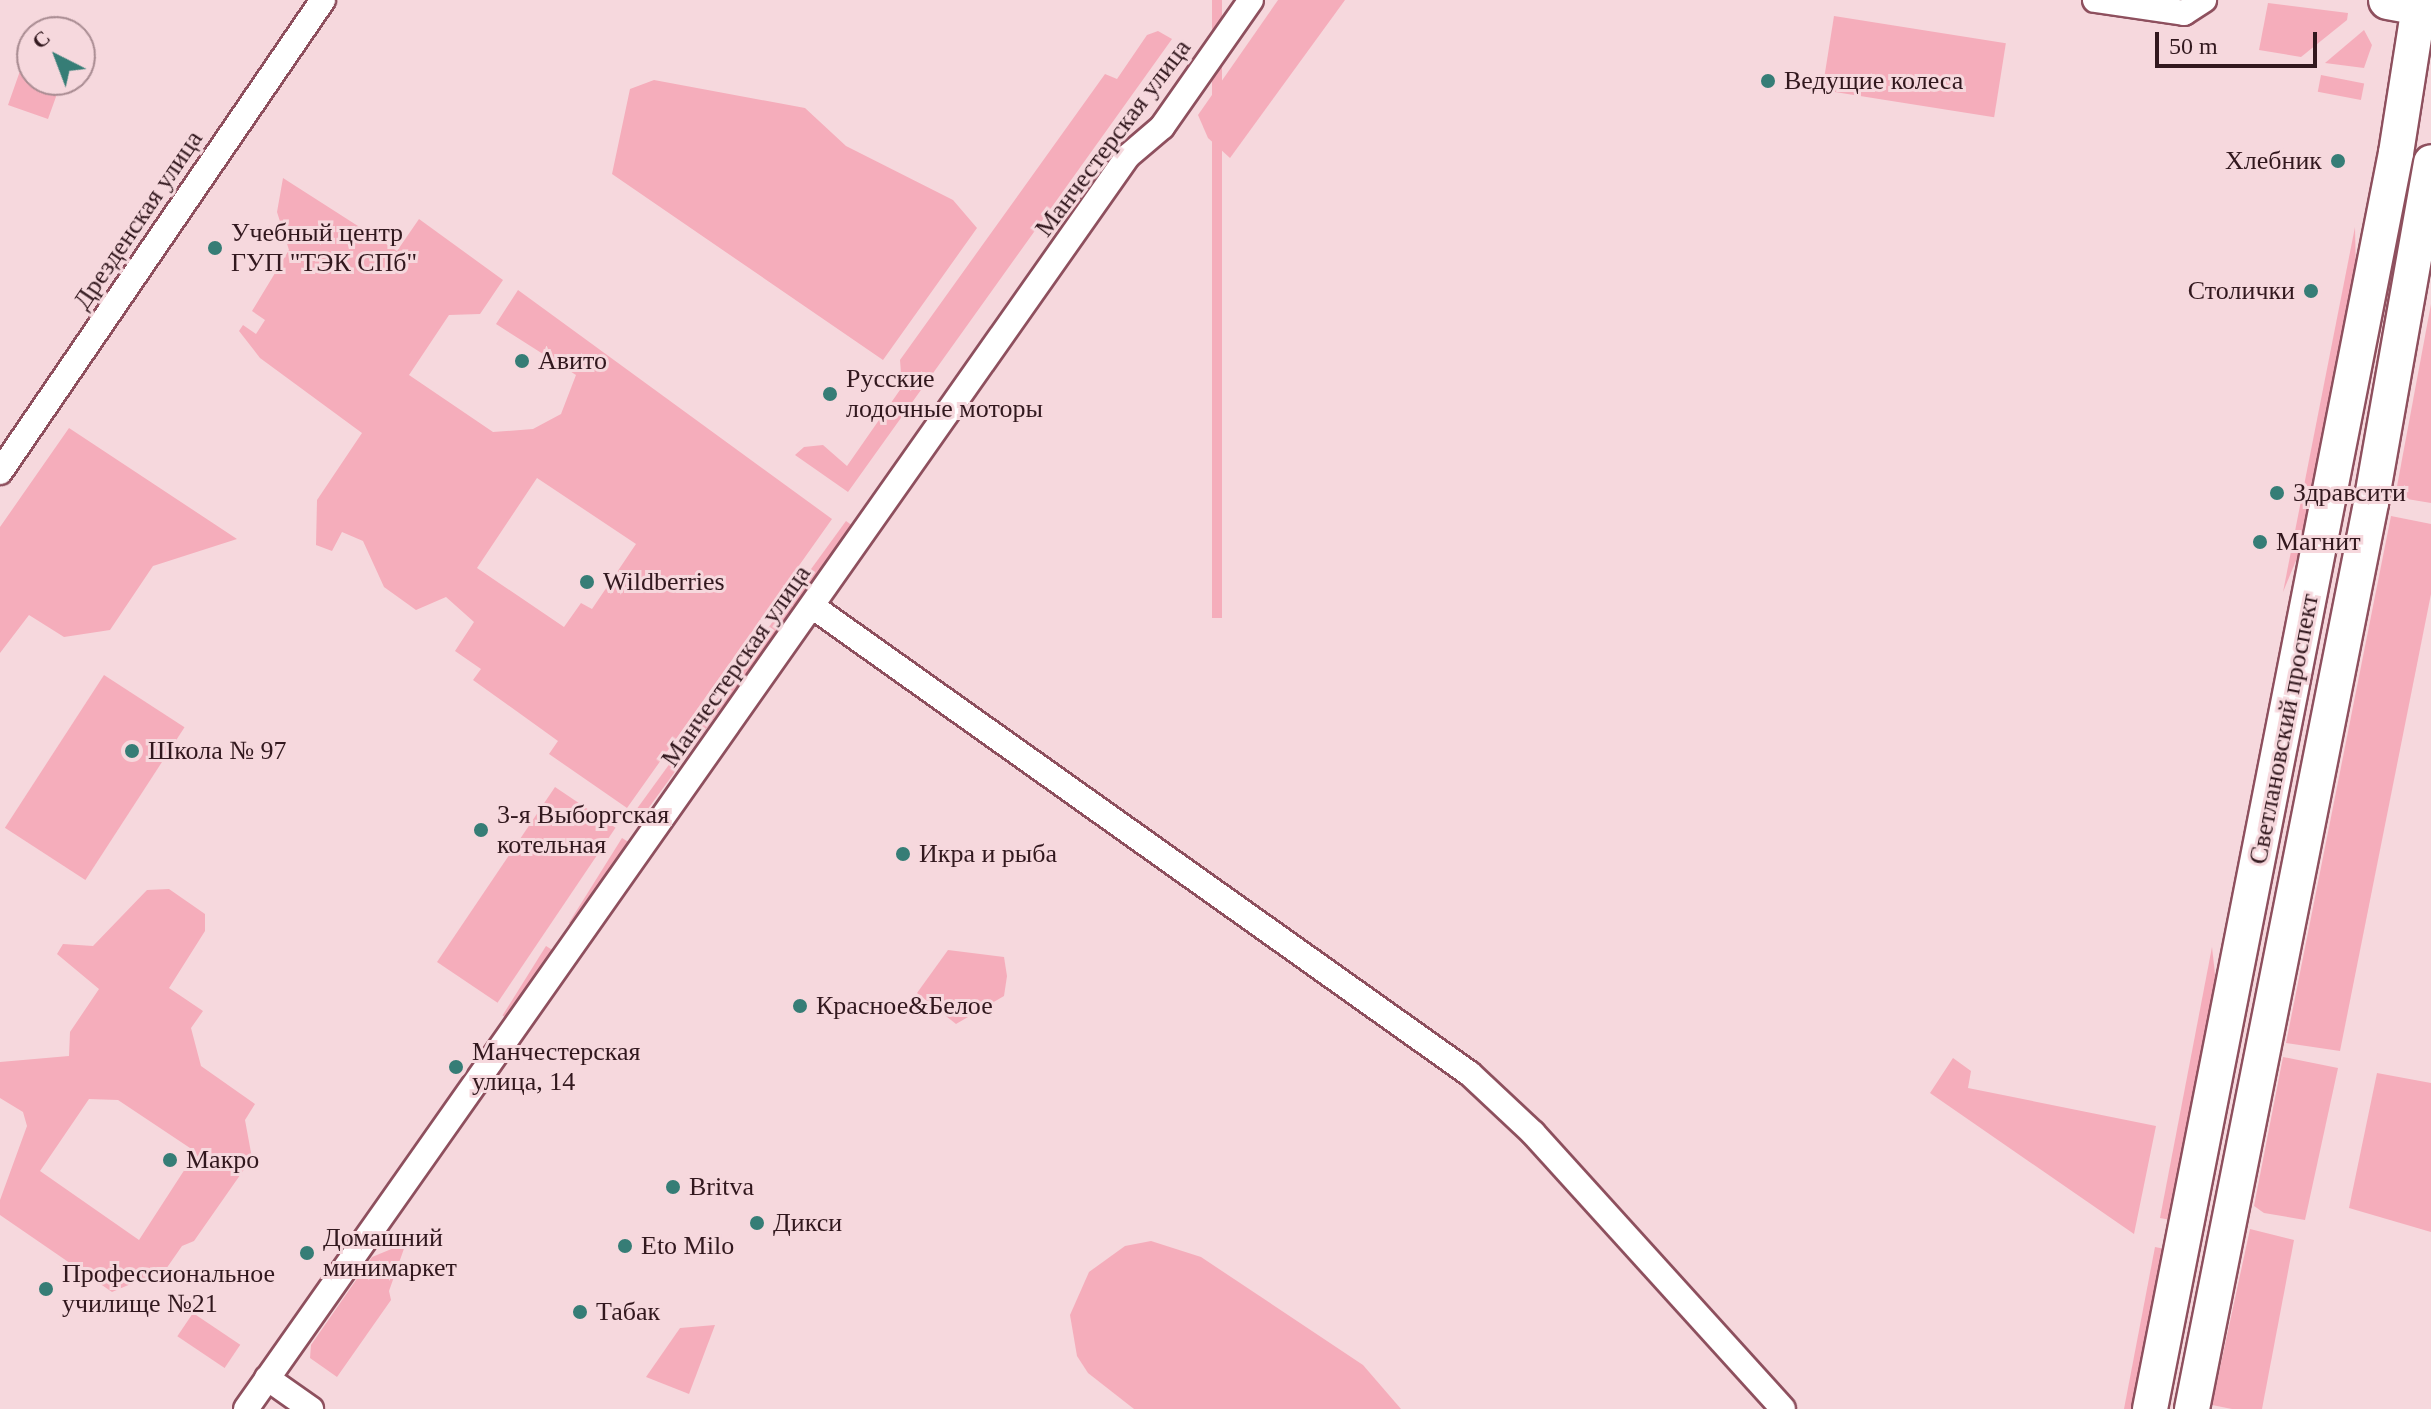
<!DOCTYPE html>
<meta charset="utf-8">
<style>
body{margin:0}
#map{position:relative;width:2431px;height:1409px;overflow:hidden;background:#f6d8dd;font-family:Georgia,serif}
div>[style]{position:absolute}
.green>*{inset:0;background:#f5adbb;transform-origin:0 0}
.roads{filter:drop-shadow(2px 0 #8e505e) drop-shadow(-2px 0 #8e505e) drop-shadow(0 2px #8e505e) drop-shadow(0 -2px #8e505e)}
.minor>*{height:24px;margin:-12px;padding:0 12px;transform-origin:12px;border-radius:12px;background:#fff}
.secondary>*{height:34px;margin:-17px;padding:0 17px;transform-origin:17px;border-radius:17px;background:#fff}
.primary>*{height:38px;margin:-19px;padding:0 19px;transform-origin:19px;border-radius:19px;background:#fff}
.dots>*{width:22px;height:22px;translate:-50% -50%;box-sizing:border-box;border:4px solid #f6d8dd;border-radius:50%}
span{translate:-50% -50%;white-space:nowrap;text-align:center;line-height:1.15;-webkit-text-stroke:6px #f6d8dd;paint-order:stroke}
.poi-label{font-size:26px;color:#32181e}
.left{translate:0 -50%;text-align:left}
.right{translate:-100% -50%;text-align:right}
.street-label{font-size:26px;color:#32181e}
.north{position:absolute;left:16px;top:16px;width:80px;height:80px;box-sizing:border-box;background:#f6d8dd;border:2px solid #a88b91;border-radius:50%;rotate:318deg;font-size:22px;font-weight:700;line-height:32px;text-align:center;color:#32181e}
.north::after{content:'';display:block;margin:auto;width:28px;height:36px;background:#367d76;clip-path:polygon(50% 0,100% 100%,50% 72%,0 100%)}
.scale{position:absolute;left:2155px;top:32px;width:162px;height:36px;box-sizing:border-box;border:4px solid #32181e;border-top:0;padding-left:10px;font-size:24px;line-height:28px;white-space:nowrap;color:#32181e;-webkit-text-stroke:6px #f6d8dd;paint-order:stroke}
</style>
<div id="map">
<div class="green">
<i style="left:1212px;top:0;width:10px;height:618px"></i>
<i style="clip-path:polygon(1278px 0,1345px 0,1230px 158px,1208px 138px,1198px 115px)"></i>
<i style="clip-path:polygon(2268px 3px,2348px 13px,2347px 20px,2301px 57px,2259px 50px)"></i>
<i style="left:1834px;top:16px;width:174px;height:75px;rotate:9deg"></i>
<i style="clip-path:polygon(2364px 30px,2372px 45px,2364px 68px,2325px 63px)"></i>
<i style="clip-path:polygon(1158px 31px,1172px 39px,848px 492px,795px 455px,804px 447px,823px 445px,847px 466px,902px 387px,900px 360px,1105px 74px,1117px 79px,1147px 35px)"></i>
<i style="clip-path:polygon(26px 54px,32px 56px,32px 80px,62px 80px,48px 119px,8px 105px)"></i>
<i style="left:2321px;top:75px;width:44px;height:17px;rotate:11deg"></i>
<i style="clip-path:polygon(654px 80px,805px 108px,846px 146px,953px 200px,977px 228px,883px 360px,612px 174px,630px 89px)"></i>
<i style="clip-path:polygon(evenodd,283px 178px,397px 251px,419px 219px,503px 280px,480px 314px,449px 315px,409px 375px,493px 432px,533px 429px,561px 414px,576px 375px,496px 324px,518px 290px,832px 519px,627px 808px,549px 754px,558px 741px,473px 680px,481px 669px,455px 651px,474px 622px,446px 597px,416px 610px,384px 587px,363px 541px,342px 532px,332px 551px,316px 545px,317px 500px,362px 433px,260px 358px,239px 331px,243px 325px,256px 334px,265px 320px,252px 311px,289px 250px,277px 212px,283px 178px,537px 478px,636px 544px,592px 609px,581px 603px,564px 627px,477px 568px,537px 478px)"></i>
<i style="clip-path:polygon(2355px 227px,2356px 275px,2307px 534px,2283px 592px)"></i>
<i style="clip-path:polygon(2431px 304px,2431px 503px,2395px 497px)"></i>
<i style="clip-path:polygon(69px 428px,237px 539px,153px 566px,110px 630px,64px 637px,29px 615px,0 653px,0 527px)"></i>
<i style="clip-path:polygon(2391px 516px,2431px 524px,2431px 594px,2340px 1051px,2286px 1043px)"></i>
<i style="left:846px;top:521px;width:9px;height:360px;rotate:36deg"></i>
<i style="left:104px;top:675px;width:96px;height:182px;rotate:33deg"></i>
<i style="left:555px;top:787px;width:73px;height:211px;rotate:34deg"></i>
<i style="left:622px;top:838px;width:9px;height:100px;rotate:32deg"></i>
<i style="clip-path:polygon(evenodd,169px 889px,205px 914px,205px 931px,169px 988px,203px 1011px,191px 1028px,201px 1066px,255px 1104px,245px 1120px,252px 1158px,194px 1241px,182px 1246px,166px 1269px,112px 1292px,0 1215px,0 1200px,27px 1126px,23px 1112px,0 1098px,0 1062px,69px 1056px,70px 1032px,99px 989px,57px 954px,63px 944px,93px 946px,147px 890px,169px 889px,89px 1099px,118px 1100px,196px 1152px,139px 1240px,40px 1171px,89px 1099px)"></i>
<i style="left:546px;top:946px;width:9px;height:82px;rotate:32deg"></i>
<i style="clip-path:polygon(2212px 947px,2217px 992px,2171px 1220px,2160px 1218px)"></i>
<i style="clip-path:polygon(948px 950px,1004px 957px,1007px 976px,1004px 996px,956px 1024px,917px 993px)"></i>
<i style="clip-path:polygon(2283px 1057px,2338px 1068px,2305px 1220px,2264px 1213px,2254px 1206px)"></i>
<i style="clip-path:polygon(1953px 1058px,1971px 1071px,1968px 1088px,2156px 1126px,2134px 1234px,1930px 1093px)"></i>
<i style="clip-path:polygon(2377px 1073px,2431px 1083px,2431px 1232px,2349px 1208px)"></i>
<i style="clip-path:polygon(2250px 1229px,2294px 1240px,2262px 1409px,2232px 1409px,2212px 1405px)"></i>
<i style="clip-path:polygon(1151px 1241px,1201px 1257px,1363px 1365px,1401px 1409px,1134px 1409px,1088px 1373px,1077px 1356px,1070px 1315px,1089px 1272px,1125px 1246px)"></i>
<i style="clip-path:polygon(406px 1243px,389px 1291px,391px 1300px,337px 1377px,310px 1358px,311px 1345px,372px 1257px)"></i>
<i style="clip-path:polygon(2155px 1247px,2165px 1249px,2133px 1409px,2124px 1409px)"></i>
<i style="left:193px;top:1313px;width:57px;height:28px;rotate:34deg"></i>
<i style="clip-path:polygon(715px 1325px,689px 1394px,646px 1377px,680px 1328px)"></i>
</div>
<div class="roads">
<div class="minor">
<i style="left:2095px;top:0;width:90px;rotate:8.3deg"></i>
<i style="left:2184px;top:13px;width:24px;rotate:-33deg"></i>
<i style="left:0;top:472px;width:572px;rotate:-55.62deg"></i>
<i style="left:812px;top:606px;width:807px;rotate:35.42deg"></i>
<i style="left:1470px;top:1074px;width:86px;rotate:43.1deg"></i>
<i style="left:1533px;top:1133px;width:372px;rotate:47.8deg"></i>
<i style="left:267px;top:1378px;width:54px;rotate:35.2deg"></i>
<i style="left:246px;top:1409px;width:1532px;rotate:-54.86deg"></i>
<i style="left:1128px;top:156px;width:45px;rotate:-40.5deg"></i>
<i style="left:1162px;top:127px;width:155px;rotate:-55deg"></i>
</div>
<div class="secondary">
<i style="left:2150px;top:1409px;width:1280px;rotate:-78.92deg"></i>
<i style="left:2396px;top:153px;width:155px;rotate:-81.1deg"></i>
<i style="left:2192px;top:1409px;width:924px;rotate:-78.82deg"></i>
<i style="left:2371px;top:503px;width:346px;rotate:-80deg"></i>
</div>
<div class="primary">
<i style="left:2388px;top:0;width:44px;rotate:10.5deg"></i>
</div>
</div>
<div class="dots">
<i style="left:1768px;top:81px;background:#367d76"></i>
<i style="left:2338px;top:161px;background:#367d76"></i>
<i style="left:215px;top:248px;background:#367d76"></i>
<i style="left:2311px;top:291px;background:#367d76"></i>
<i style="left:522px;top:361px;background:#367d76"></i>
<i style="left:830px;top:394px;background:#367d76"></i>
<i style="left:2277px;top:493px;background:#367d76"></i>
<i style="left:2260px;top:542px;background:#367d76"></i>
<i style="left:587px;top:582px;background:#367d76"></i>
<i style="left:132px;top:751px;background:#367d76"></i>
<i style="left:481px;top:830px;background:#367d76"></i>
<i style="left:903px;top:854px;background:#367d76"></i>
<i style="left:800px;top:1006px;background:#367d76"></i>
<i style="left:456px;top:1067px;background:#367d76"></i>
<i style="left:170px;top:1160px;background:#367d76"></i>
<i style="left:673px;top:1187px;background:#367d76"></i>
<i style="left:757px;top:1223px;background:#367d76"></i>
<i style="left:625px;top:1246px;background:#367d76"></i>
<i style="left:307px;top:1253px;background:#367d76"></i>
<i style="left:46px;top:1289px;background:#367d76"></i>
<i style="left:580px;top:1312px;background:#367d76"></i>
</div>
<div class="poi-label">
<span class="left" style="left:1784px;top:81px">Ведущие колеса</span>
<span class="right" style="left:2322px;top:161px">Хлебник</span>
<span class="left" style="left:231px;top:248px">Учебный центр<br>ГУП "ТЭК СПб"</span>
<span class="right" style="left:2295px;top:291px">Столички</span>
<span class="left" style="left:538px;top:361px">Авито</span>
<span class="left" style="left:846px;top:394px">Русские<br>лодочные моторы</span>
<span class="left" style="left:2293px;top:493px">Здравсити</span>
<span class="left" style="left:2276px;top:542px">Магнит</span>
<span class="left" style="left:603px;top:582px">Wildberries</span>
<span class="left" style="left:148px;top:751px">Школа № 97</span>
<span class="left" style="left:497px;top:830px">3-я Выборгская<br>котельная</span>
<span class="left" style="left:919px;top:854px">Икра и рыба</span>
<span class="left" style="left:816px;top:1006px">Красное&amp;Белое</span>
<span class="left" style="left:472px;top:1067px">Манчестерская<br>улица, 14</span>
<span class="left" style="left:186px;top:1160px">Макро</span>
<span class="left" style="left:689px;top:1187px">Britva</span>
<span class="left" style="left:773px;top:1223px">Дикси</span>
<span class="left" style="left:323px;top:1253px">Домашний<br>минимаркет</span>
<span class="left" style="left:641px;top:1246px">Eto Milo</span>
<span class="left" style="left:62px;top:1289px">Профессиональное<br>училище №21</span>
<span class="left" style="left:596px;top:1312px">Табак</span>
</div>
<div class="street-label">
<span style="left:1113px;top:138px;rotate:-53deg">Манчестерская улица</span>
<span style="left:138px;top:220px;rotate:-56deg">Дрезденская улица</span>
<span style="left:736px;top:666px;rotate:-55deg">Манчестерская улица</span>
<span style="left:2284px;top:729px;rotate:-79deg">Светлановский проспект</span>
</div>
<div class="north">С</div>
<div class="scale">50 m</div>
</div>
